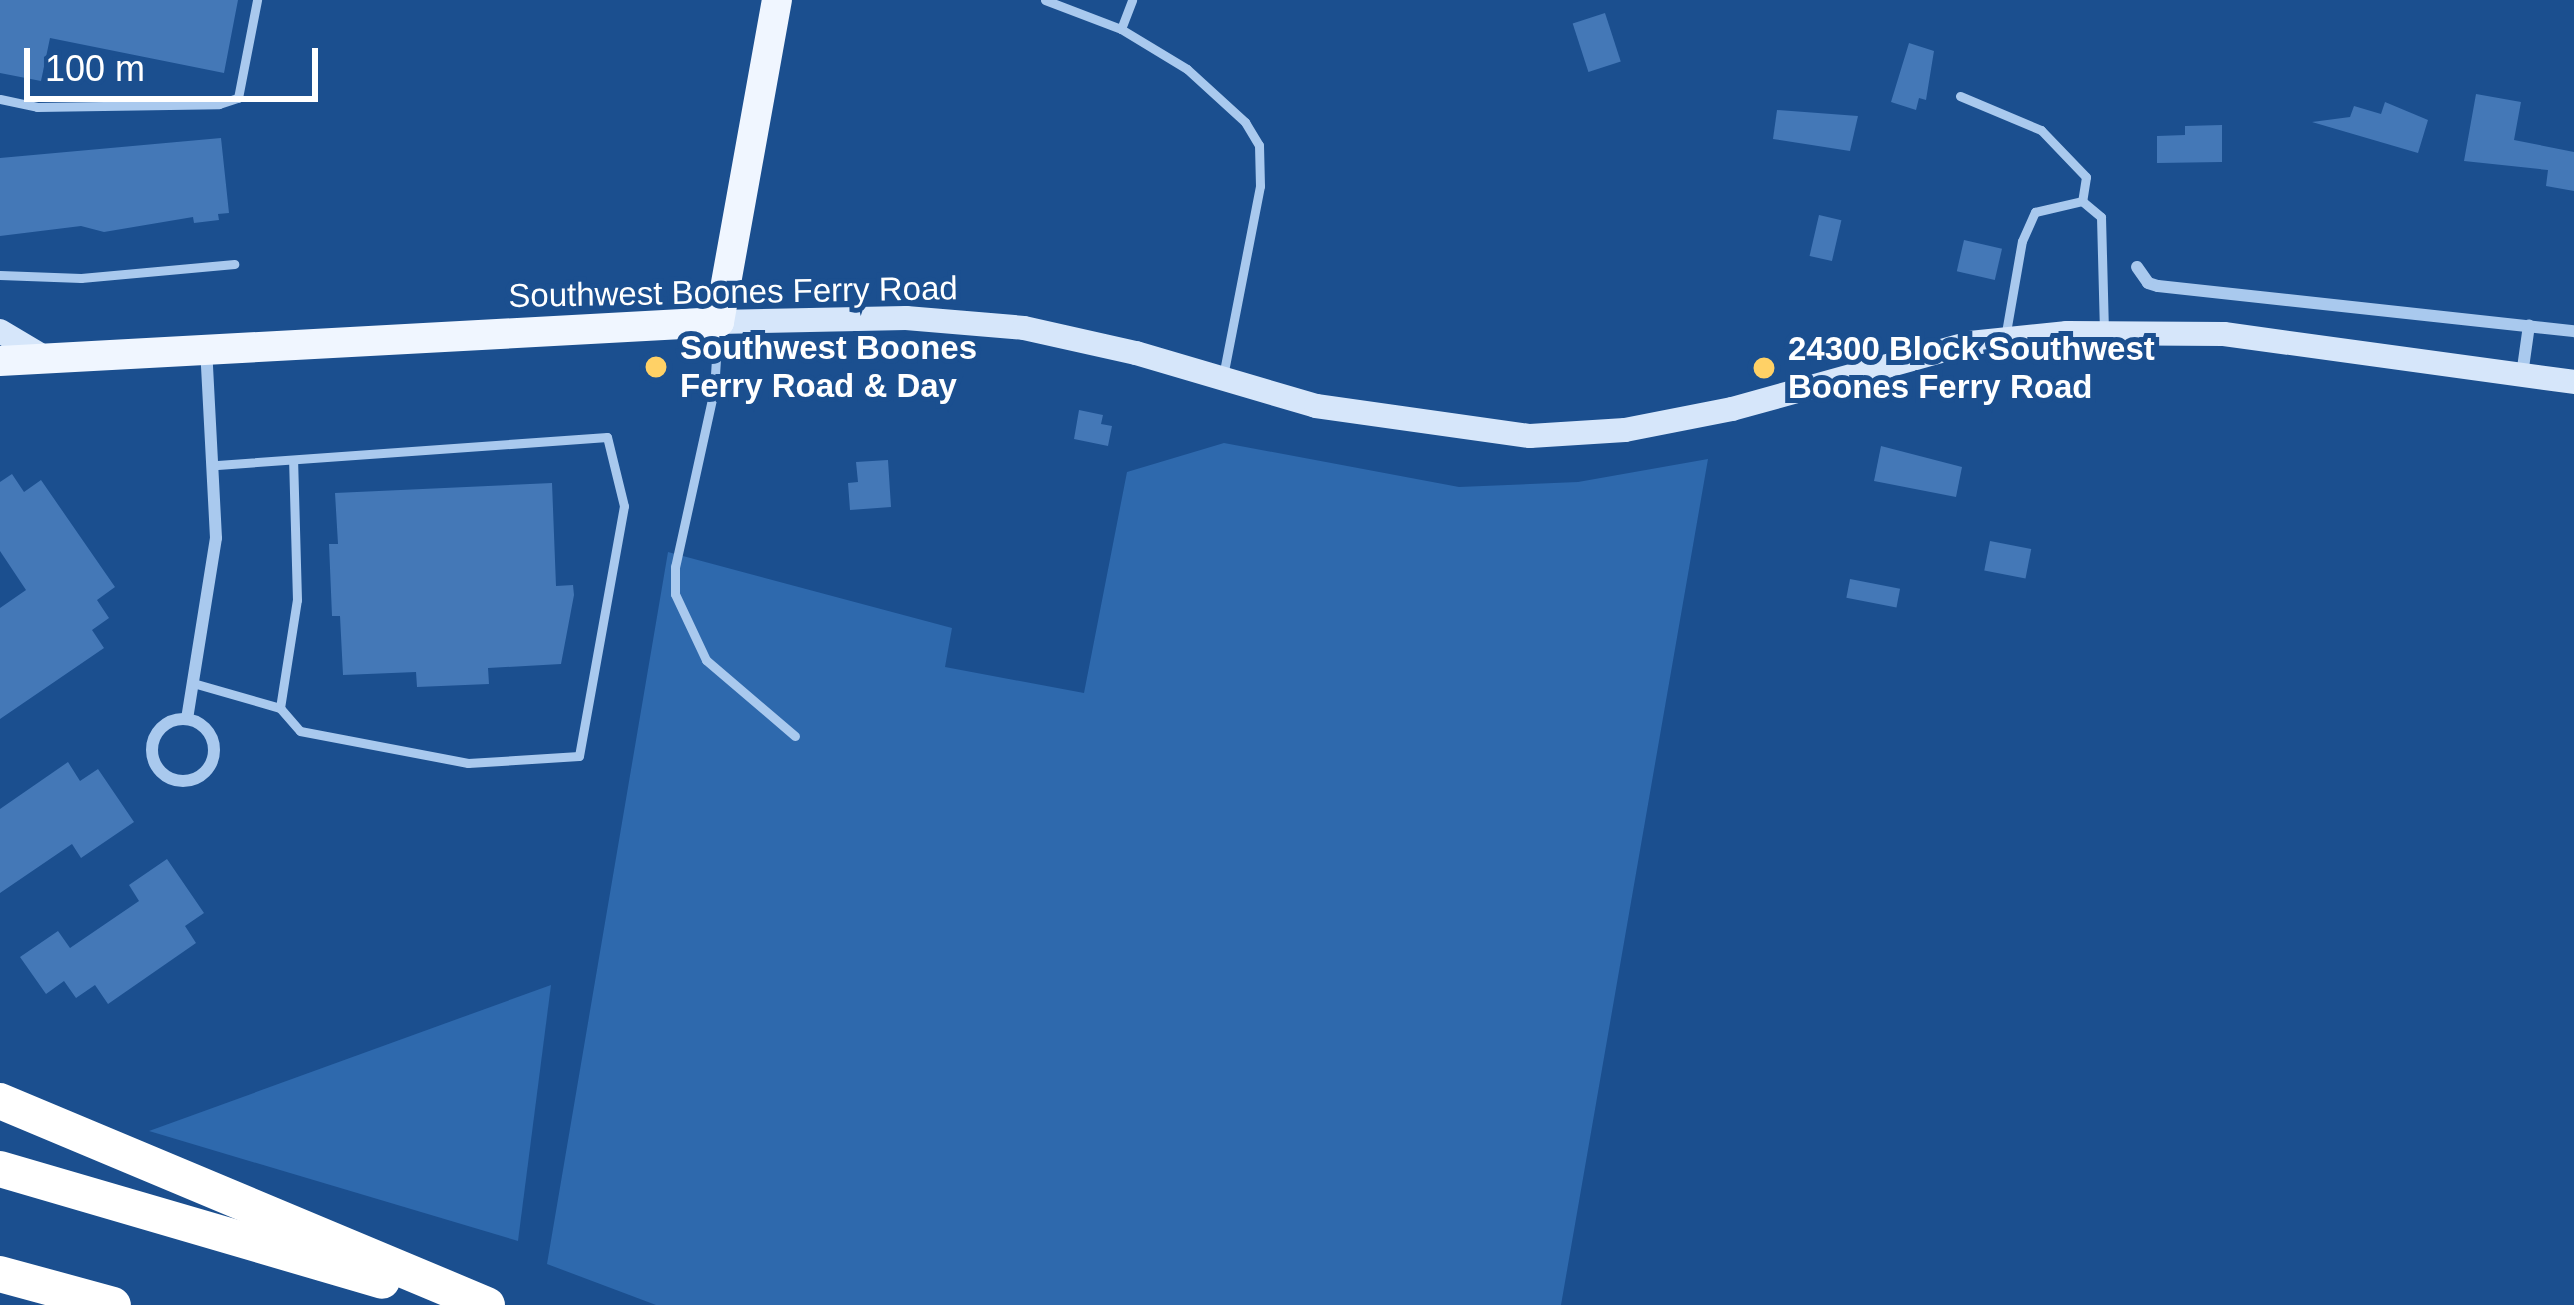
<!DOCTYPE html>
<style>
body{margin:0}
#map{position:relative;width:2574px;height:1305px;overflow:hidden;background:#1b4f8f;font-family:Helvetica,sans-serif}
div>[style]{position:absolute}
.green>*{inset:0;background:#2e69ad}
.building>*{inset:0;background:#4478b7;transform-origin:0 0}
.service>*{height:9px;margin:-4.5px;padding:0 4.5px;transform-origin:4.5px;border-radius:4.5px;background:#a9c9ee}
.minor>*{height:12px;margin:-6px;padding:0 6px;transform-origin:6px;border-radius:6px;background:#a9c9ee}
.minor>.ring{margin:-6px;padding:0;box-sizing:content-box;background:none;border:12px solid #a9c9ee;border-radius:50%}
.secondary>*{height:24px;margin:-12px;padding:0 12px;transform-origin:12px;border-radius:12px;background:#d6e6fa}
.primary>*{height:30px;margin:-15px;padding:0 15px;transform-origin:15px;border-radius:15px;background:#f0f6ff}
.motorway>*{height:36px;margin:-18px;padding:0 18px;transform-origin:18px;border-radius:18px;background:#fff}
.dots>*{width:33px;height:33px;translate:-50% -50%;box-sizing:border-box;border:6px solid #1b4f8f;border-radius:50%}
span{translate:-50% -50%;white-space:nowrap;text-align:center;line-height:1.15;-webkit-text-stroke:10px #1b4f8f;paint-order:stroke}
.street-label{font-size:33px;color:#fff}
.poi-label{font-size:33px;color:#fff;font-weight:700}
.left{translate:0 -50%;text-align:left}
.scale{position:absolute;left:24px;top:48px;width:294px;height:54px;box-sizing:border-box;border:6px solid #fff;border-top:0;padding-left:15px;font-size:36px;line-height:42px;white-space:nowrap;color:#fff;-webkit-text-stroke:9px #1b4f8f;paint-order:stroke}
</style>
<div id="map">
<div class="green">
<i style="clip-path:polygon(1224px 443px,1459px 487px,1578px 482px,1708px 459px,1561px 1305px,656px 1305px,547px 1264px,668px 552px,952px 628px,945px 667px,1084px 693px,1127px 472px)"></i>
<i style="clip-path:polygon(551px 985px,518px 1241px,149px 1131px)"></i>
</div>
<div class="building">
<i style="clip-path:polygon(0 0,238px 0,224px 73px,50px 38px,41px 81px,0 73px)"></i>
<i style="left:1605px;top:13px;width:51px;height:34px;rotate:72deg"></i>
<i style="clip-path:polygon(1909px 43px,1934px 51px,1926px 100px,1919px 98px,1916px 110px,1891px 102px)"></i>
<i style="clip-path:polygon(2476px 94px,2521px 102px,2514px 140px,2574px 152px,2574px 191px,2546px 186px,2548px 170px,2464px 161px)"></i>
<i style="clip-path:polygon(2385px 102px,2428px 120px,2418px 153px,2312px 122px,2350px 117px,2354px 106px,2381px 114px)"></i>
<i style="clip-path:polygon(1777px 110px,1858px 116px,1850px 151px,1773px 139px)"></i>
<i style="clip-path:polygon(2222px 125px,2222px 162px,2157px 163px,2157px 136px,2185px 135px,2185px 126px)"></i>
<i style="clip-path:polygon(221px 138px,229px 213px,218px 214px,219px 220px,194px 223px,193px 217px,104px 232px,81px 226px,0 236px,0 158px)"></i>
<i style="left:1819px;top:215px;width:23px;height:42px;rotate:13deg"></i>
<i style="left:1964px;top:240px;width:39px;height:32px;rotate:13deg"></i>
<i style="clip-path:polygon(1079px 410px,1103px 415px,1101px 424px,1112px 426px,1108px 446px,1074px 439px)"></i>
<i style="clip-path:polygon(1881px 446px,1962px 467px,1956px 497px,1874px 481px)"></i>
<i style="clip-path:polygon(888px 460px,891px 507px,850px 510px,848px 483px,858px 482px,856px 462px)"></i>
<i style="clip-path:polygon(12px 474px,24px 492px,41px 480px,115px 587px,97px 600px,109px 618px,92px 630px,104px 648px,0 719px,0 608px,26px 590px,0 551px,0 482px)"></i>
<i style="clip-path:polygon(552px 483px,556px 586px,573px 585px,574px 595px,561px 664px,488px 668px,489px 684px,417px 687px,416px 672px,343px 675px,340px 616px,332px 616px,329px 544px,338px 544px,335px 493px)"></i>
<i style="left:1990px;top:541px;width:42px;height:30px;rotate:11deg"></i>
<i style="left:1850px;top:579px;width:51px;height:19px;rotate:11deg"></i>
<i style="clip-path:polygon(68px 762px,80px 781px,98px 769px,134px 822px,81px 858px,72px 844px,0 893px,0 809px)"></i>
<i style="clip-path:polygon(167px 859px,204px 913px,185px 926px,196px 943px,108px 1004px,95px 985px,76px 998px,64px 981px,46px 994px,20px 957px,58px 931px,70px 948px,139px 901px,129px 885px)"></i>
</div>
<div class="service">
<i style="left:1045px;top:0;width:81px;rotate:20.9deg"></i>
<i style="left:1121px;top:29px;width:77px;rotate:31.2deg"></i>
<i style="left:1187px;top:69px;width:79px;rotate:42.4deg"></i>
<i style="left:1245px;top:122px;width:27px;rotate:59deg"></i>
<i style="left:1259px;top:145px;width:41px;rotate:88.6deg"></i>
<i style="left:1260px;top:186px;width:194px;rotate:101deg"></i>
<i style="left:1121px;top:29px;width:31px;rotate:-69deg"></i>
<i style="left:1960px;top:96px;width:88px;rotate:22.8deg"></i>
<i style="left:2041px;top:130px;width:65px;rotate:46.2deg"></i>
<i style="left:2086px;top:177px;width:24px;rotate:99deg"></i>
<i style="left:0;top:99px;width:38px;rotate:12deg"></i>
<i style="left:37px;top:107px;width:182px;rotate:-0.9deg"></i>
<i style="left:219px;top:104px;width:20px;rotate:-18deg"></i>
<i style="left:238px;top:98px;width:100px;rotate:-79deg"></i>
<i style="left:0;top:275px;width:81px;rotate:2.1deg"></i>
<i style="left:81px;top:278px;width:154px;rotate:-5.2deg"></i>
<i style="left:718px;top:327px;width:63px;rotate:93.6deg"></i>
<i style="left:714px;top:390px;width:181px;rotate:102.4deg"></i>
<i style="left:675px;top:567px;width:27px;rotate:90deg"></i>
<i style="left:675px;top:594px;width:73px;rotate:64.8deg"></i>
<i style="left:706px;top:660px;width:117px;rotate:40.5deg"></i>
<i style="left:2005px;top:338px;width:98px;rotate:-80.1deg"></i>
<i style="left:2022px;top:241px;width:32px;rotate:-66deg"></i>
<i style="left:2035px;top:212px;width:48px;rotate:-13.2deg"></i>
<i style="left:2082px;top:201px;width:25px;rotate:40deg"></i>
<i style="left:2101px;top:217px;width:115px;rotate:88.5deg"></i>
<i style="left:193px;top:683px;width:91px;rotate:16deg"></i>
<i style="left:280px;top:708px;width:30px;rotate:49deg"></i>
<i style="left:300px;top:731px;width:171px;rotate:10.8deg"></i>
<i style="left:468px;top:763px;width:111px;rotate:-3.6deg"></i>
<i style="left:579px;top:756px;width:254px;rotate:-79.8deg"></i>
<i style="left:624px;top:506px;width:71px;rotate:-103.8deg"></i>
<i style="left:607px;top:437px;width:394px;rotate:175.9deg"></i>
<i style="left:280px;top:708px;width:109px;rotate:-81.1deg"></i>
<i style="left:297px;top:600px;width:140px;rotate:-91.6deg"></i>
</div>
<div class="minor">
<i style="left:2137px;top:267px;width:19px;rotate:55deg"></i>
<i style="left:2148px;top:283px;width:10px;rotate:17deg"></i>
<i style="left:2158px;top:286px;width:418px;rotate:6.2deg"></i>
<i style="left:2522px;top:375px;width:50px;rotate:-82deg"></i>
<i style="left:187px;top:719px;width:183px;rotate:-80.9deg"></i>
<i style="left:216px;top:538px;width:189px;rotate:-93deg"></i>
<i class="ring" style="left:152px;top:719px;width:50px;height:50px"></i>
</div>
<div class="secondary">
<i style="left:719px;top:322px;width:187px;rotate:-1.2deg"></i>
<i style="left:906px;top:318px;width:118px;rotate:4.8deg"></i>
<i style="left:1024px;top:328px;width:115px;rotate:12.6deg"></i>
<i style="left:1136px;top:353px;width:188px;rotate:16.4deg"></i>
<i style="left:1316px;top:406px;width:216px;rotate:8deg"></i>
<i style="left:1530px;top:436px;width:95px;rotate:-3.6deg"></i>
<i style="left:1625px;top:430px;width:109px;rotate:-11.1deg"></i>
<i style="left:1732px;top:409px;width:247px;rotate:-15.5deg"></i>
<i style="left:1970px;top:343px;width:98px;rotate:-5.9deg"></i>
<i style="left:2067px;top:333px;width:157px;rotate:0.4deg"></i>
<i style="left:2224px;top:334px;width:353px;rotate:7.8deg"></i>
<i style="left:0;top:331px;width:49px;rotate:30.8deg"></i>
</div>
<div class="primary">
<i style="left:0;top:361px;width:720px;rotate:-3.1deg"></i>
<i style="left:719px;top:322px;width:327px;rotate:-79.8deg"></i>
</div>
<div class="motorway">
<i style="left:0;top:1101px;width:528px;rotate:22.73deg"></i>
<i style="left:0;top:1169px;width:398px;rotate:16.3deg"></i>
<i style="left:0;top:1274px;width:117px;rotate:15.3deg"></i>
</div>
<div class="dots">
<i style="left:656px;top:367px;background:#ffd166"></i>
<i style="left:1764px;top:368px;background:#ffd166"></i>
</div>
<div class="street-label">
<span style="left:733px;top:292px;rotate:-1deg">Southwest Boones Ferry Road</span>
</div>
<div class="poi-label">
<span class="left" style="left:680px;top:367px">Southwest Boones<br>Ferry Road &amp; Day</span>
<span class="left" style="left:1788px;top:368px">24300 Block Southwest<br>Boones Ferry Road</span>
</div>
<div class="scale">100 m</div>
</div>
